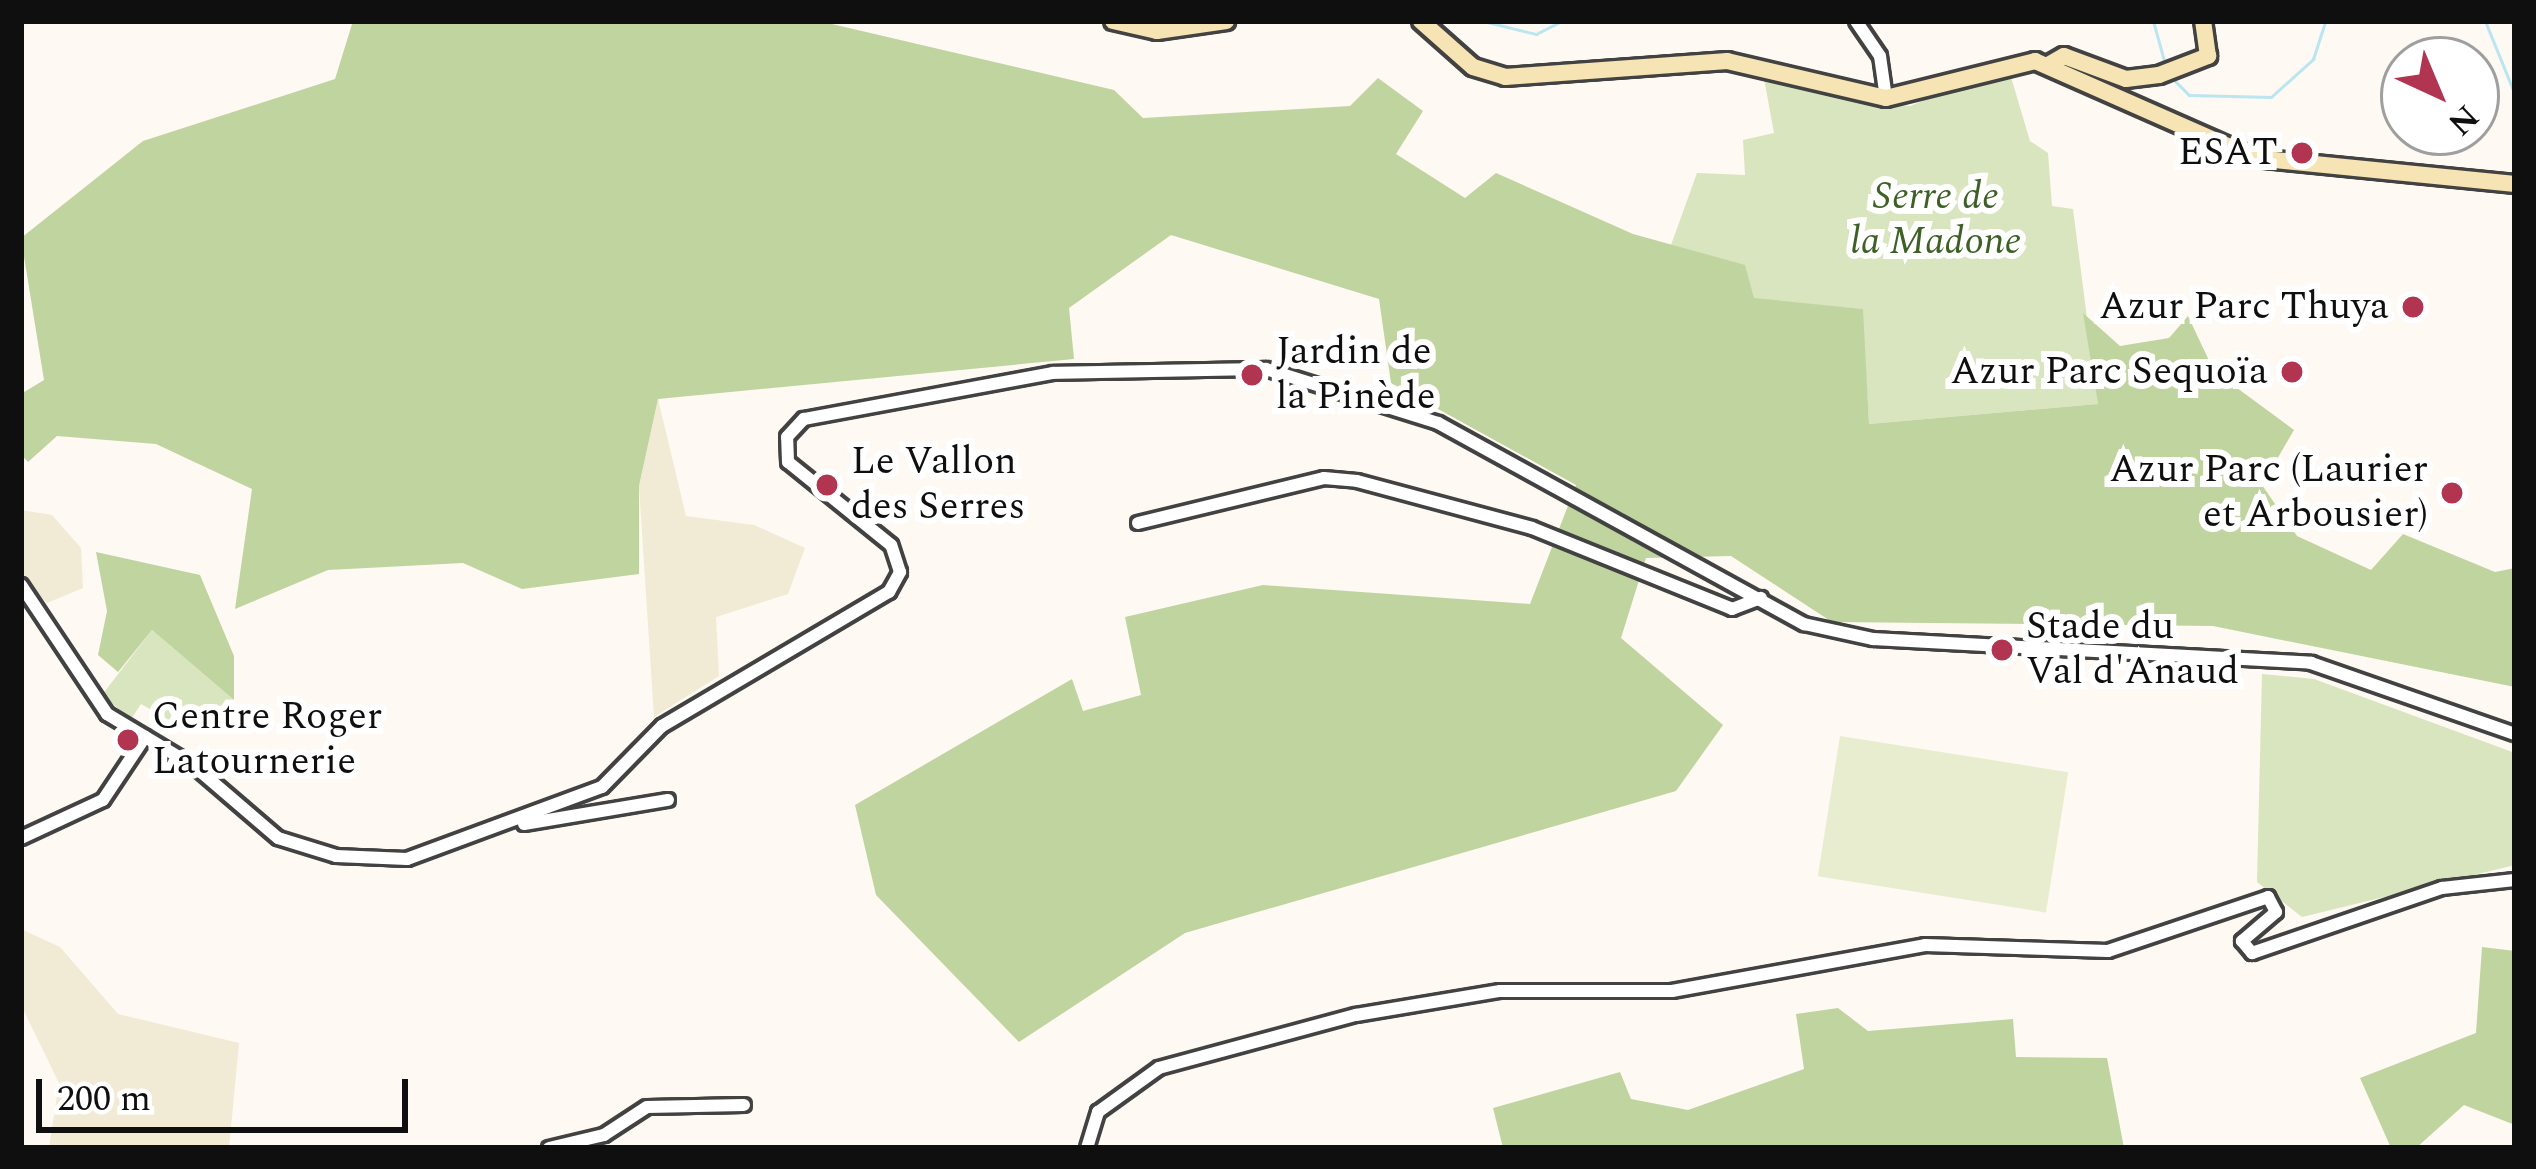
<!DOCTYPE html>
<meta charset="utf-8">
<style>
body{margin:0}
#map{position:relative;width:2536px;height:1169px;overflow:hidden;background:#fef9f2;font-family:Spectral,serif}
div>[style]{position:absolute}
.farmland>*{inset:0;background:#f1ead4}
.green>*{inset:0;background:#d9e5be}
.forest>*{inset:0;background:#c0d49f}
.pitch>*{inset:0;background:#e8edcf;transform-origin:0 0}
.stream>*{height:3px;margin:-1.5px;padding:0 1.5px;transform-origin:1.5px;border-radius:1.5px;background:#bbe5f0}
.roads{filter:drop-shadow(3px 0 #424242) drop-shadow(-3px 0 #424242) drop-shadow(0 3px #424242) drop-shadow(0 -3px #424242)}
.street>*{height:12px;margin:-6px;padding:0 6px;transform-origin:6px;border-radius:6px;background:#fff}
.secondary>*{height:16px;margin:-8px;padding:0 8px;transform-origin:8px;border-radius:8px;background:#f7e4b4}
.dots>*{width:33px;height:33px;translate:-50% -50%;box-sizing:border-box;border:6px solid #fff;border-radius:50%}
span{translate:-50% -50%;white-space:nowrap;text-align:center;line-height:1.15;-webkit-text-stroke:12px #fff;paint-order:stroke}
.poi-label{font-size:39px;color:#0f0f0f}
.right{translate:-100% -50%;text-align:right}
.left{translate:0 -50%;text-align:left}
.park-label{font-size:39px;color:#3c6025;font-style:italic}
.frame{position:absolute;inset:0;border:24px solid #0f0f0f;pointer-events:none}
.north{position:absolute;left:2380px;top:36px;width:120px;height:120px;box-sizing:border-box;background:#fff;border:3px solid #9f9f9f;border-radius:50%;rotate:136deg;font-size:33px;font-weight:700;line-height:48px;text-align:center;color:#0f0f0f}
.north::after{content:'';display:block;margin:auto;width:42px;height:54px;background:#b13550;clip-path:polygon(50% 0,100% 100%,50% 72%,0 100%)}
.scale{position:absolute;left:36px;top:1079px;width:372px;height:54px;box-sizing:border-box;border:6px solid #0f0f0f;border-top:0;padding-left:15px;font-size:36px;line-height:42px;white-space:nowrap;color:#0f0f0f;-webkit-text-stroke:9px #fff;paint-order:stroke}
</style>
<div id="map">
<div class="farmland">
<i style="clip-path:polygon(658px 399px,686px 516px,754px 525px,805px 548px,788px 594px,716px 617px,719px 676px,654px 717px,639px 486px)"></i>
<i style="clip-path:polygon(21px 510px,52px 515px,81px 548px,83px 588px,47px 603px,21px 578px)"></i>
<i style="clip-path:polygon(21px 929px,60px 947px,118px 1014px,239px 1043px,229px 1148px,49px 1148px,59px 1083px,21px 1005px)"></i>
</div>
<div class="green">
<i style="clip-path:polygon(2008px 67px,2030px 141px,2048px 153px,2052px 206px,2073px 209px,2098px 404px,1869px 424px,1862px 309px,1754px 299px,1671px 245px,1697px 173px,1745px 175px,1743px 140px,1774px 133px,1763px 73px,1851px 101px,1910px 106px)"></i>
<i style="clip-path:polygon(152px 630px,234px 700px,230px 719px,169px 720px,141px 704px,131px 719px,102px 695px)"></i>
<i style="clip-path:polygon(2262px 674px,2314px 679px,2515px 753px,2515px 865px,2302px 917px,2257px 882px)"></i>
</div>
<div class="forest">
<i style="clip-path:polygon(353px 21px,819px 21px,1114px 90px,1143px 118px,1350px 106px,1378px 78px,1423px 111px,1396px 154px,1465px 198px,1496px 173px,1633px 234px,1745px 265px,1754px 298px,1863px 309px,1869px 424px,2098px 404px,2083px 313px,2120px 346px,2169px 338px,2188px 316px,2214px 371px,2294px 430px,2262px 485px,2297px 536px,2371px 570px,2403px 534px,2495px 572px,2515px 568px,2515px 687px,2213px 626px,1832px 622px,1731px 556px,1646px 558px,1621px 638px,1723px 725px,1676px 791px,1185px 933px,1019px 1042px,876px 895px,855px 805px,1072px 679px,1083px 711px,1141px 695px,1125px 617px,1263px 585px,1530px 604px,1576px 485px,1391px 383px,1379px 299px,1171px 235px,1069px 308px,1074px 359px,658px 399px,639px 486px,639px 574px,522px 589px,463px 563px,328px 570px,235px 609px,252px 489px,156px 444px,57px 436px,28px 462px,21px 454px,21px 394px,44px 380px,21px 238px,143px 141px,335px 79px)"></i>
<i style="clip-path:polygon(96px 552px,200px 575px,234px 656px,234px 700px,152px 630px,118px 672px,98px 655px,107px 611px)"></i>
<i style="clip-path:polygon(2482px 947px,2515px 951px,2515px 1125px,2464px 1105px,2416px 1148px,2391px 1148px,2360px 1078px,2476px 1033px)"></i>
<i style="clip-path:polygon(1838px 1008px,1868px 1031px,2013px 1019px,2016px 1057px,2107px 1058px,2124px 1148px,1503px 1148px,1493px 1108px,1620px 1072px,1631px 1099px,1688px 1110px,1804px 1069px,1796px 1014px)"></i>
</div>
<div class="pitch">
<i style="left:1840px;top:736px;width:231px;height:142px;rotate:9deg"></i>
</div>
<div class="stream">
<i style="left:1483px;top:21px;width:55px;rotate:13.8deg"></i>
<i style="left:1536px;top:34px;width:28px;rotate:-27deg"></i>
<i style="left:2153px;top:21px;width:49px;rotate:74.5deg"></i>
<i style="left:2485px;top:21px;width:80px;rotate:67.9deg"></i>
<i style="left:2170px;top:76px;width:27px;rotate:45deg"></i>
<i style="left:2189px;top:95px;width:82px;rotate:1.4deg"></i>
<i style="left:2271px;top:97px;width:57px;rotate:-42.1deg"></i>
<i style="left:2313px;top:59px;width:40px;rotate:-72deg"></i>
</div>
<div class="roads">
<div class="street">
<i style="left:1856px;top:21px;width:42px;rotate:55.6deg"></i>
<i style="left:1880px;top:56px;width:42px;rotate:81.9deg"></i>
<i style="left:1138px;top:523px;width:191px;rotate:-13.6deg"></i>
<i style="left:1324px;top:478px;width:33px;rotate:5deg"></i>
<i style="left:1357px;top:481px;width:181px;rotate:15deg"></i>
<i style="left:1532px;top:528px;width:216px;rotate:22deg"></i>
<i style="left:1732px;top:609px;width:31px;rotate:-21deg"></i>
<i style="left:21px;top:585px;width:155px;rotate:56.3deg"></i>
<i style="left:107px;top:714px;width:101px;rotate:30.9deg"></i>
<i style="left:194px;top:766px;width:111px;rotate:40.6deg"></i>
<i style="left:278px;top:838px;width:61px;rotate:17.2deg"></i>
<i style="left:336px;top:856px;width:71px;rotate:2.4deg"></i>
<i style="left:407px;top:859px;width:208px;rotate:-20.3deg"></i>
<i style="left:602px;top:787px;width:86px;rotate:-45.5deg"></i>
<i style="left:662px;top:726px;width:264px;rotate:-30.6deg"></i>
<i style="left:889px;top:592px;width:23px;rotate:-61deg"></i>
<i style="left:900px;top:572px;width:28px;rotate:-108deg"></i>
<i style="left:891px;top:545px;width:132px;rotate:-141.1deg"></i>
<i style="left:788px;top:462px;width:25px;rotate:-92deg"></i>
<i style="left:787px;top:437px;width:25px;rotate:-47deg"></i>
<i style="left:804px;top:419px;width:253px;rotate:-10.5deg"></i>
<i style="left:1053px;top:373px;width:213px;rotate:-1.1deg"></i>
<i style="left:1266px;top:369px;width:180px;rotate:17.4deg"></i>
<i style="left:1438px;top:423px;width:418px;rotate:28.8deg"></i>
<i style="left:1804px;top:624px;width:71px;rotate:12.3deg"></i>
<i style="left:1873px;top:639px;width:439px;rotate:3.1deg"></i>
<i style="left:2311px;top:663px;width:216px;rotate:19.2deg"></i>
<i style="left:524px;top:824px;width:146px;rotate:-9.5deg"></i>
<i style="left:21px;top:838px;width:90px;rotate:-24.9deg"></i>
<i style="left:103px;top:800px;width:76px;rotate:-56.3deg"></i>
<i style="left:549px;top:1148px;width:57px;rotate:-13.3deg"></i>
<i style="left:604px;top:1135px;width:51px;rotate:-33.1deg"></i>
<i style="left:647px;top:1107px;width:97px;rotate:-1.2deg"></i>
<i style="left:1087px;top:1148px;width:38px;rotate:-73deg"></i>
<i style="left:1098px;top:1112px;width:75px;rotate:-35.8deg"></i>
<i style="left:1159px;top:1068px;width:204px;rotate:-15.1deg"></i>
<i style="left:1356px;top:1015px;width:146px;rotate:-9.5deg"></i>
<i style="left:1500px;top:991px;width:172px"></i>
<i style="left:1672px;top:991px;width:257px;rotate:-10.3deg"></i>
<i style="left:1925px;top:945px;width:183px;rotate:1.9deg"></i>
<i style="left:2108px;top:951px;width:169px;rotate:-18.6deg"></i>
<i style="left:2268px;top:897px;width:17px;rotate:62deg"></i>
<i style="left:2276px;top:912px;width:45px;rotate:139.5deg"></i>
<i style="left:2242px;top:941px;width:16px;rotate:50deg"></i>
<i style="left:2252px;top:953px;width:201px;rotate:-18.9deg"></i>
<i style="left:2442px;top:888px;width:73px;rotate:-6.3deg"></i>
</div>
<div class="secondary">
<i style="left:1113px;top:21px;width:45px;rotate:12.8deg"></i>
<i style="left:1157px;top:31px;width:70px;rotate:-8.2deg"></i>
<i style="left:1421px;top:21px;width:69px;rotate:41.5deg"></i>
<i style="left:1473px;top:67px;width:34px;rotate:17deg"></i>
<i style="left:1505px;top:77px;width:223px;rotate:-4.1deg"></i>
<i style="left:1727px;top:61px;width:163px;rotate:13.1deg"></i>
<i style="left:1886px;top:98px;width:154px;rotate:-13.9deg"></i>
<i style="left:2035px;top:61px;width:240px;rotate:23.8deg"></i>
<i style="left:2255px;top:158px;width:261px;rotate:5.7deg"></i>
<i style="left:2050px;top:64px;width:16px;rotate:-30deg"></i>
<i style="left:2064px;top:56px;width:66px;rotate:20.4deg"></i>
<i style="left:2126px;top:79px;width:33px;rotate:-7deg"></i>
<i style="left:2159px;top:75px;width:53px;rotate:-21.2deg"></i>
<i style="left:2208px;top:56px;width:35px;rotate:-98deg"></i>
</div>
</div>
<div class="dots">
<i style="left:2302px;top:153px;background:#b13550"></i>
<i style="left:2413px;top:307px;background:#b13550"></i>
<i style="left:2292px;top:372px;background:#b13550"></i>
<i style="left:1252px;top:375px;background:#b13550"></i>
<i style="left:827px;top:485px;background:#b13550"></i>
<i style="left:2452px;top:493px;background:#b13550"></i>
<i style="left:2002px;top:650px;background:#b13550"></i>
<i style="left:128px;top:740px;background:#b13550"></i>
</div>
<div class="poi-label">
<span class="right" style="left:2278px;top:153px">ESAT</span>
<span class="right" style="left:2389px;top:307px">Azur Parc Thuya</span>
<span class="left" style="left:1276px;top:375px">Jardin de<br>la Pinède</span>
<span class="right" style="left:2268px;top:372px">Azur Parc Sequoïa</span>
<span class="left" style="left:851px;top:485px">Le Vallon<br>des Serres</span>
<span class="right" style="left:2428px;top:493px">Azur Parc (Laurier<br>et Arbousier)</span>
<span class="left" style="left:2026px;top:650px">Stade du<br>Val d'Anaud</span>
<span class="left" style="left:152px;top:740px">Centre Roger<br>Latournerie</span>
</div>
<div class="park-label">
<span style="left:1936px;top:220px">Serre de<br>la Madone</span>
</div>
<div class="frame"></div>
<div class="north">N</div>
<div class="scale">200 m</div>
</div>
